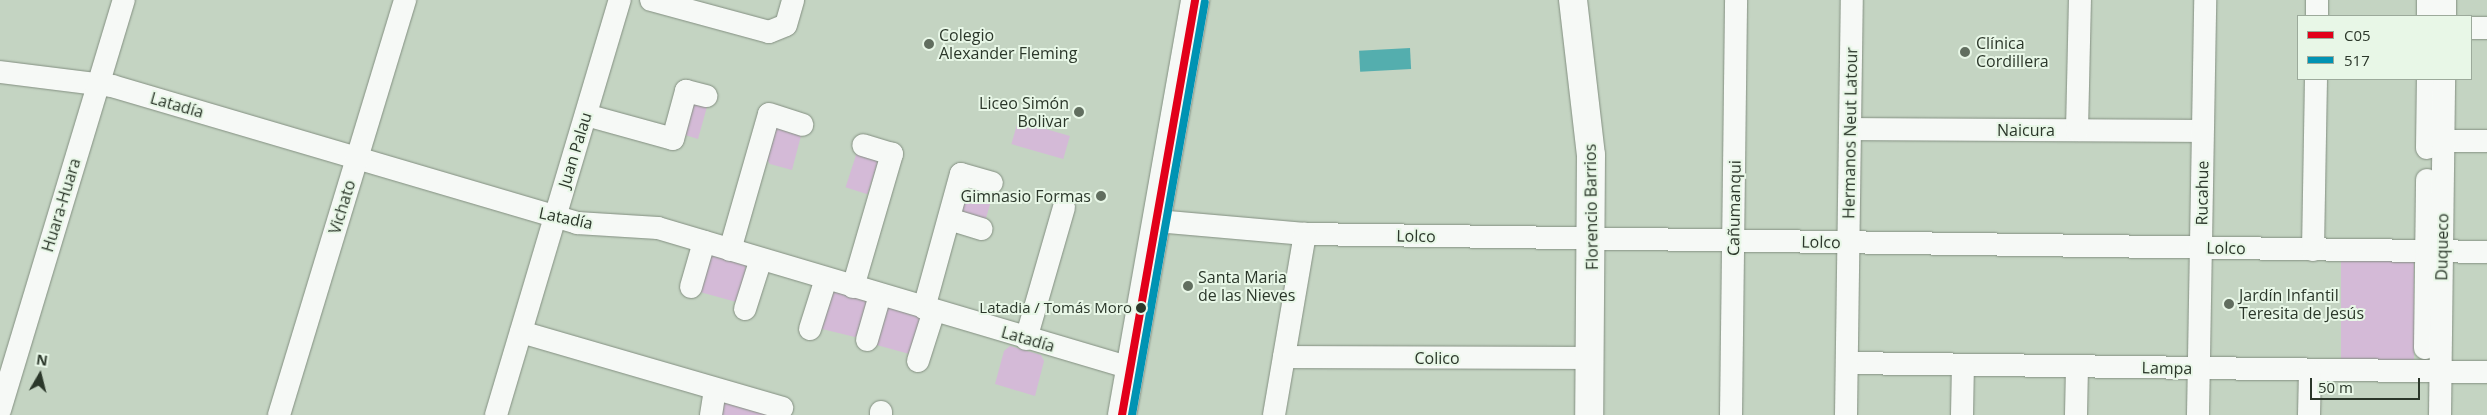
<!DOCTYPE html>
<html>
<head>
<meta charset="utf-8">
<style>
  body { margin:0 }
  #map { position:relative; width:2487px; height:415px; overflow:hidden; background:#c4d4c2; font-family:"Open Sans",sans-serif }
  div>[style] { position:absolute }
  .green>* { inset:0; background:#d4bad7; transform-origin:0 0 }
  .water>* { inset:0; background:#54aeae; transform-origin:0 0 }
  .roads { filter:drop-shadow(0 0 1px #838f81) drop-shadow(0 0 1px #838f81) }
  .minor>* { height:22px; margin:-11px; padding:0 11px; transform-origin:11px; border-radius:11px; background:#f6f9f6 }
  .major>* { height:28px; margin:-14px; padding:0 14px; transform-origin:14px; border-radius:14px; background:#f6f9f6 }
  .bus-1>* { height:8px; margin:-4px; padding:0 4px; transform-origin:4px; border-radius:4px; background:#e2001a }
  .bus-2>* { height:8px; margin:-4px; padding:0 4px; transform-origin:4px; border-radius:4px; background:#0093b3 }
  .dots>* { width:14px; height:14px; translate:-50% -50%; box-sizing:border-box; border:2px solid #e8f7e7; border-radius:50% }
  span { translate:-50% -50%; white-space:nowrap; text-align:center; line-height:1.15; -webkit-text-stroke:4px #e8f7e7; paint-order:stroke }
  .bus-label { font-size:15px; color:#2b372a }
  .right { translate:-100% -50%; text-align:right }
  .poi-label { font-size:16px; color:#2b372a }
  .left { translate:0 -50%; text-align:left }
  .street-label { font-size:16px; color:#2b372a }
  .legend { position:absolute; left:2297px; top:15px; width:175px; height:65px; box-sizing:border-box; background:#e8f7e7; border:1px solid #9caa9b; margin:0; padding:6px 9px; list-style:none; font-size:15px; color:#2b372a }
  .legend li { display:flex; align-items:center; gap:10px; height:25px }
  .legend b { width:25px; border:1px solid #9caa9b }
  .north { position:absolute; left:15px; top:350px; width:50px; height:50px; -webkit-text-stroke:4px #e8f7e7; paint-order:stroke; rotate:8deg; font-size:14px; font-weight:700; line-height:20px; text-align:center; color:#2b372a }
  .north::after { content:''; display:block; margin:auto; width:18px; height:22px; background:#2b372a; clip-path:polygon(50% 0,100% 100%,50% 72%,0 100%) }
  .scale { position:absolute; left:2310px; top:378px; width:110px; height:22px; box-sizing:border-box; border:2px solid #2b372a; border-top:0; padding-left:6px; font-size:15px; line-height:18px; white-space:nowrap; color:#2b372a; -webkit-text-stroke:4px #e8f7e7; paint-order:stroke }
</style>
</head>
<body>
<div id="map">
  <div class="green">
    <i style="clip-path:polygon(688px 103px,708px 103px,698px 139px,682px 134px)"></i>
    <i style="left:1018px;top:121px;width:54px;height:24px;rotate:16deg"></i>
    <i style="clip-path:polygon(779px 126px,802px 132px,792px 170px,770px 164px,765px 157px,774px 129px)"></i>
    <i style="left:857px;top:152px;width:23px;height:37px;rotate:18deg"></i>
    <i style="clip-path:polygon(965px 183px,995px 187px,984px 225px,960px 218px)"></i>
    <i style="clip-path:polygon(715px 255px,746px 265px,740px 303px,700px 292px,710px 256px)"></i>
    <i style="left:2341px;top:259px;width:73px;height:103px"></i>
    <i style="clip-path:polygon(834px 290px,865px 298px,868px 304px,859px 338px,818px 328px)"></i>
    <i style="clip-path:polygon(889px 306px,920px 315px,923px 321px,913px 355px,873px 344px,883px 311px)"></i>
    <i style="clip-path:polygon(1010px 346px,1041px 355px,1044px 361px,1035px 396px,995px 384px,1004px 351px)"></i>
    <i style="clip-path:polygon(715px 390px,780px 415px,709px 415px)"></i>
  </div>
  <div class="water">
    <i style="left:1410px;top:48px;width:21px;height:51px;rotate:87deg"></i>
  </div>
  <div class="roads">
    <div class="minor">
      <i style="left:651px;top:0;width:122px;rotate:15.2deg"></i>
      <i style="left:769px;top:32px;width:18px;rotate:-22deg"></i>
      <i style="left:786px;top:25px;width:26px;rotate:-74deg"></i>
      <i style="left:2317px;top:16px;width:16px;rotate:-90deg"></i>
      <i style="left:2428px;top:16px;width:16px;rotate:-90deg"></i>
      <i style="left:2445px;top:16px;width:16px;rotate:-90deg"></i>
      <i style="left:2471px;top:28px;width:16px"></i>
      <i style="left:0;top:72px;width:113px;rotate:7.1deg"></i>
      <i style="left:112px;top:86px;width:485px;rotate:16.4deg"></i>
      <i style="left:577px;top:223px;width:81px;rotate:3.5deg"></i>
      <i style="left:658px;top:228px;width:492px;rotate:16.5deg"></i>
      <i style="left:586px;top:115px;width:90px;rotate:15.4deg"></i>
      <i style="left:673px;top:139px;width:50px;rotate:-74.8deg"></i>
      <i style="left:686px;top:91px;width:21px;rotate:14deg"></i>
      <i style="left:1850px;top:129px;width:352px;rotate:0.3deg"></i>
      <i style="left:2077px;top:130px;width:130px;rotate:-88.7deg"></i>
      <i style="left:2428px;top:141px;width:59px"></i>
      <i style="left:2427px;top:148px;width:69px;rotate:-89.2deg"></i>
      <i style="left:949px;top:219px;width:34px;rotate:17deg"></i>
      <i style="left:1156px;top:221px;width:150px;rotate:5deg"></i>
      <i style="left:1305px;top:234px;width:1182px;rotate:0.87deg"></i>
      <i style="left:730px;top:250px;width:141px;rotate:-74deg"></i>
      <i style="left:769px;top:114px;width:35px;rotate:18deg"></i>
      <i style="left:2313px;top:250px;width:171px;rotate:-89deg"></i>
      <i style="left:691px;top:287px;width:47px;rotate:-73.9deg"></i>
      <i style="left:853px;top:287px;width:139px;rotate:-73.7deg"></i>
      <i style="left:892px;top:154px;width:30px;rotate:-163deg"></i>
      <i style="left:924px;top:308px;width:139px;rotate:-74.6deg"></i>
      <i style="left:961px;top:174px;width:32px;rotate:16deg"></i>
      <i style="left:745px;top:309px;width:52px;rotate:-72.3deg"></i>
      <i style="left:810px;top:329px;width:52px;rotate:-72.3deg"></i>
      <i style="left:521px;top:332px;width:272px;rotate:16.2deg"></i>
      <i style="left:1026px;top:339px;width:137px;rotate:-73.9deg"></i>
      <i style="left:867px;top:340px;width:47px;rotate:-73.9deg"></i>
      <i style="left:2425px;top:348px;width:168px;rotate:-89.3deg"></i>
      <i style="left:1284px;top:357px;width:306px;rotate:0.2deg"></i>
      <i style="left:918px;top:361px;width:52px;rotate:-72.3deg"></i>
      <i style="left:1847px;top:363px;width:640px;rotate:0.81deg"></i>
      <i style="left:0;top:410px;width:428px;rotate:-73.2deg"></i>
      <i style="left:279px;top:415px;width:434px;rotate:-73.1deg"></i>
      <i style="left:496px;top:415px;width:433px;rotate:-73.4deg"></i>
      <i style="left:711px;top:415px;width:25px;rotate:-81deg"></i>
      <i style="left:881px;top:415px;width:3px;rotate:-90deg"></i>
      <i style="left:1274px;top:415px;width:184px;rotate:-80.3deg"></i>
      <i style="left:1731px;top:415px;width:415px;rotate:-89.3deg"></i>
      <i style="left:1846px;top:415px;width:415px;rotate:-89.2deg"></i>
      <i style="left:1962px;top:415px;width:50px;rotate:-88.9deg"></i>
      <i style="left:2076px;top:415px;width:48px;rotate:-88.8deg"></i>
      <i style="left:2198px;top:415px;width:415px;rotate:-89deg"></i>
      <i style="left:2309px;top:415px;width:45px;rotate:-88.7deg"></i>
      <i style="left:2440px;top:415px;width:336px;rotate:-89.3deg"></i>
    </div>
    <div class="major">
      <i style="left:1573px;top:0;width:156px;rotate:83.4deg"></i>
      <i style="left:1591px;top:155px;width:260px;rotate:90.4deg"></i>
      <i style="left:1122px;top:415px;width:421px;rotate:-80deg"></i>
    </div>
  </div>
  <div class="bus-1">
    <i style="left:1122px;top:415px;width:421px;rotate:-80deg"></i>
  </div>
  <div class="bus-2">
    <i style="left:1132px;top:415px;width:419px;rotate:-80deg"></i>
  </div>
  <div class="dots">
    <i style="left:929px;top:44px;background:#616e5f"></i>
    <i style="left:1965px;top:52px;background:#616e5f"></i>
    <i style="left:1079px;top:112px;background:#616e5f"></i>
    <i style="left:1101px;top:196px;background:#616e5f"></i>
    <i style="left:1188px;top:286px;background:#616e5f"></i>
    <i style="left:2229px;top:304px;background:#616e5f"></i>
    <i style="left:1141px;top:308px;background:#2b372a"></i>
  </div>
  <div class="bus-label">
    <span class="right" style="left:1132px;top:308px">Latadia / Tomás Moro</span>
  </div>
  <div class="poi-label">
    <span class="left" style="left:939px;top:44px">Colegio<br>Alexander Fleming</span>
    <span class="left" style="left:1976px;top:52px">Clínica<br>Cordillera</span>
    <span class="right" style="left:1069px;top:112px">Liceo Simón<br>Bolivar</span>
    <span class="right" style="left:1091px;top:196px">Gimnasio Formas</span>
    <span class="left" style="left:1198px;top:286px">Santa Maria<br>de las Nieves</span>
    <span class="left" style="left:2239px;top:304px">Jardín Infantil<br>Teresita de Jesús</span>
  </div>
  <div class="street-label">
    <span style="left:177px;top:105px;rotate:16deg">Latadía</span>
    <span style="left:2026px;top:130px">Naicura</span>
    <span style="left:1850px;top:133px;rotate:-89deg">Hermanos Neut Latour</span>
    <span style="left:575px;top:150px;rotate:-73deg">Juan Palau</span>
    <span style="left:2202px;top:193px;rotate:-89deg">Rucahue</span>
    <span style="left:61px;top:205px;rotate:-73deg">Huara-Huara</span>
    <span style="left:342px;top:207px;rotate:-73deg">Vichato</span>
    <span style="left:1591px;top:207px;rotate:-91deg">Florencio Barrios</span>
    <span style="left:1734px;top:208px;rotate:-89deg">Cañumanqui</span>
    <span style="left:566px;top:218px;rotate:12deg">Latadía</span>
    <span style="left:1416px;top:236px;rotate:1deg">Lolco</span>
    <span style="left:1821px;top:242px;rotate:1deg">Lolco</span>
    <span style="left:2442px;top:247px;rotate:-89deg">Duqueco</span>
    <span style="left:2226px;top:248px;rotate:1deg">Lolco</span>
    <span style="left:1028px;top:339px;rotate:16deg">Latadía</span>
    <span style="left:1437px;top:358px">Colico</span>
    <span style="left:2167px;top:368px;rotate:1deg">Lampa</span>
  </div>
  <ul class="legend">
  <li><b style="height:6px;background:#e2001a"></b>C05</li>
  <li><b style="height:6px;background:#0093b3"></b>517</li>
  </ul>
  <div class="north">N</div>
  <div class="scale">50 m</div>
</div>
</body>
</html>
